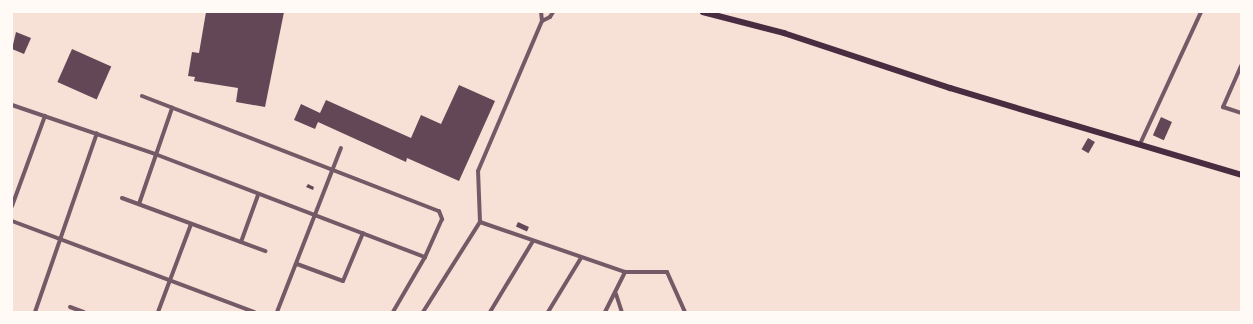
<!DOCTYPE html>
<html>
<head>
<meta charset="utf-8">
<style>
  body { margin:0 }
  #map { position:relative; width:1253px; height:324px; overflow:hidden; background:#f7e1d7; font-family:"Varela Round",sans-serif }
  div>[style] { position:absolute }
  .building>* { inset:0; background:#644757; transform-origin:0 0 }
  .minor>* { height:4px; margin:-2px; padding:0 2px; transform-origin:2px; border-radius:2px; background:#755966 }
  .secondary>* { height:5.5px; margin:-2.75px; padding:0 2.75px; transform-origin:2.75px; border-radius:2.75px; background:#4a2c40 }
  span { translate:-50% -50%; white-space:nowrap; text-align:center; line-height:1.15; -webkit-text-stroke:3px #fffaf5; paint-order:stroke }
  .frame { position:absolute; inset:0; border:13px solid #fffaf5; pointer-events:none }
</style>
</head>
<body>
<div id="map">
  <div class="building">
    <i style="clip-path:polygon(206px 12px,284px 12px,265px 107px,236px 102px,238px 88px,194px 81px,195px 77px,188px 76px,192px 52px,199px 53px)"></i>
    <i style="clip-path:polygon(16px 32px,31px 38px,24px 54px,12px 49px)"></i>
    <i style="left:72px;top:49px;width:43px;height:36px;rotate:24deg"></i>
    <i style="clip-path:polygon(459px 85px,495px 101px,459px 181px,407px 158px,406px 162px,318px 122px,315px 129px,294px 120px,301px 104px,320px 113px,326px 100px,411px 138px,421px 115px,441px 124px)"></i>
    <i style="left:1161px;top:117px;width:12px;height:20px;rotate:24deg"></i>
    <i style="left:1088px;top:138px;width:8px;height:13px;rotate:30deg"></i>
    <i style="clip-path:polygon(308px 184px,314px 187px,313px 190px,306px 187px)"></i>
    <i style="left:518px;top:222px;width:12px;height:5px;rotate:24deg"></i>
  </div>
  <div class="minor">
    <i style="left:542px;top:21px;width:9px;rotate:-27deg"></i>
    <i style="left:550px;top:17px;width:6px;rotate:-59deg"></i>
    <i style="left:1241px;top:66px;width:45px;rotate:113.7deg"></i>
    <i style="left:1223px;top:107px;width:19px;rotate:18deg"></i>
    <i style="left:142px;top:96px;width:318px;rotate:21.2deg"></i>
    <i style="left:439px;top:211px;width:9px;rotate:69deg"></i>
    <i style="left:442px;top:219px;width:42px;rotate:114.1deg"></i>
    <i style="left:425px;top:257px;width:64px;rotate:120.2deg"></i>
    <i style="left:12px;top:105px;width:151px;rotate:18.9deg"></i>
    <i style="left:155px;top:154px;width:289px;rotate:20.9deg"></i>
    <i style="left:1140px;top:144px;width:145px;rotate:-65.2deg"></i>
    <i style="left:122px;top:198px;width:153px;rotate:20.3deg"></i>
    <i style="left:139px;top:204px;width:102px;rotate:-71deg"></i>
    <i style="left:12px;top:206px;width:96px;rotate:-69.9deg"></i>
    <i style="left:12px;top:221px;width:259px;rotate:20.6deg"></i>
    <i style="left:480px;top:222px;width:153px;rotate:19deg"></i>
    <i style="left:625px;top:272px;width:42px"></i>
    <i style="left:667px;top:272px;width:44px;rotate:65.8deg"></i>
    <i style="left:241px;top:242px;width:50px;rotate:-70.1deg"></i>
    <i style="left:297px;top:264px;width:49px;rotate:20.3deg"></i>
    <i style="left:343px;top:281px;width:52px;rotate:-67.4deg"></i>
    <i style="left:616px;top:294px;width:19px;rotate:72deg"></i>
    <i style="left:70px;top:307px;width:15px;rotate:20deg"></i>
    <i style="left:35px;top:312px;width:189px;rotate:-70.9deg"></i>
    <i style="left:158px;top:312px;width:94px;rotate:-69.4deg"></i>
    <i style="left:277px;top:312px;width:176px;rotate:-68.7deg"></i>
    <i style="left:423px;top:312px;width:107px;rotate:-57.7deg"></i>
    <i style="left:480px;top:222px;width:51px;rotate:-92.2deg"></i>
    <i style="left:478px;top:171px;width:163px;rotate:-66.9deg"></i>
    <i style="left:542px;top:21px;width:9px;rotate:-96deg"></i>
    <i style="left:490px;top:312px;width:83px;rotate:-58.8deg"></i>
    <i style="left:548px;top:312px;width:63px;rotate:-58.6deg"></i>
    <i style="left:605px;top:312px;width:45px;rotate:-63.4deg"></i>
  </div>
  <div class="secondary">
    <i style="left:703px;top:12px;width:84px;rotate:14.5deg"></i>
    <i style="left:784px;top:33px;width:175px;rotate:18.3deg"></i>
    <i style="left:950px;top:88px;width:304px;rotate:16.6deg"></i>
  </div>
  <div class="frame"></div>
</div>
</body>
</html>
